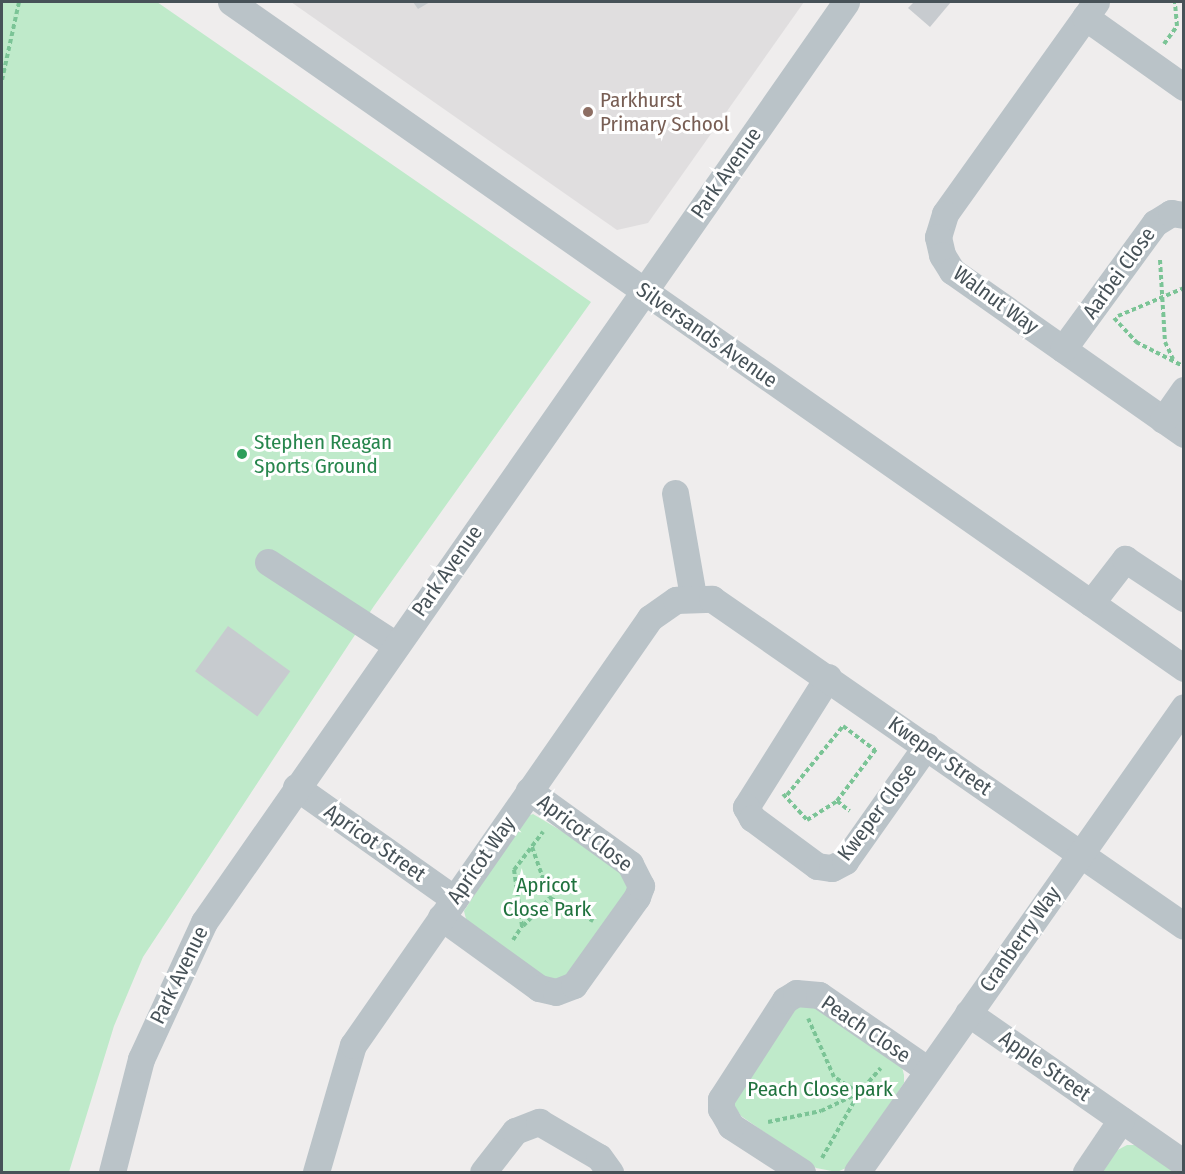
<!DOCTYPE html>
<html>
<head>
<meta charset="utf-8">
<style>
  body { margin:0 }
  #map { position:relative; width:1185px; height:1174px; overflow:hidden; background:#efeded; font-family:"Fira Sans Condensed",sans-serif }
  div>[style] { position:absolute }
  .education>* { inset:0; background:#e0dedf }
  .green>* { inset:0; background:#bfeaca }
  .building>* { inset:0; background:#c7cbcf; transform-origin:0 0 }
  .path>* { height:4px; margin-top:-2px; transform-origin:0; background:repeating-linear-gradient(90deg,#7bc496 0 4.5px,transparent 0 7.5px) }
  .minor>* { height:27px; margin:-13.5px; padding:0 13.5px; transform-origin:13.5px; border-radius:13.5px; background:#bac3c8 }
  .dots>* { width:16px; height:16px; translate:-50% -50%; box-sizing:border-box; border:3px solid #fff; border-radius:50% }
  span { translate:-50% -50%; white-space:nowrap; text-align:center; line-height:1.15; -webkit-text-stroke:6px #fff; paint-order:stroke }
  .education-label { font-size:21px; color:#785e54 }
  .left { translate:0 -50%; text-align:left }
  .street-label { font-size:21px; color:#475258 }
  .leisure-label { font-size:21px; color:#27864d }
  .park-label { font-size:21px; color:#20723e }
  .frame { position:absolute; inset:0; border:3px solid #475258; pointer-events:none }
</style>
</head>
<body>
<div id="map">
  <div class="education">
    <i style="clip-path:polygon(291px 2px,804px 2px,648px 223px,617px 230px)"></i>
  </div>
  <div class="green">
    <i style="clip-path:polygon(2px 2px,157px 2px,591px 302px,374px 606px,143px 957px,114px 1026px,69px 1172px,2px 1172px)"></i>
    <i style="clip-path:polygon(533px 814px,624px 868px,631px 888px,573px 974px,550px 981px,467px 923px,464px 911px,525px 817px)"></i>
    <i style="clip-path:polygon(811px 1003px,902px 1067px,904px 1075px,904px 1083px,846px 1168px,837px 1172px,816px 1168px,741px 1116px,733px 1104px,795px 1006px)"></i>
    <i style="clip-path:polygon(1127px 1145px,1135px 1145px,1178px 1172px,1099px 1172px,1112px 1153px)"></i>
  </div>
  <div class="building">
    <i style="clip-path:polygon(413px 2px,430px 2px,418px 9px)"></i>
    <i style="clip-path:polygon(914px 2px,951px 2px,930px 27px,908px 8px)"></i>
    <i style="left:228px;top:626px;width:77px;height:56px;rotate:36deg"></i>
  </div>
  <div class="path">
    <i style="left:1164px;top:44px;width:22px;rotate:-54deg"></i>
    <i style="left:1177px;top:26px;width:24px;rotate:-95deg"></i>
    <i style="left:2px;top:80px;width:80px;rotate:-77.7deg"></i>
    <i style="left:1160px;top:260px;width:82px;rotate:86.5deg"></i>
    <i style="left:1165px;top:342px;width:19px;rotate:65deg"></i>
    <i style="left:1118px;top:316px;width:72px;rotate:-23deg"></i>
    <i style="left:1114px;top:318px;width:33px;rotate:47deg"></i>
    <i style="left:1136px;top:342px;width:53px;rotate:27.1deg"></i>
    <i style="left:783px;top:794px;width:35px;rotate:47deg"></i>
    <i style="left:807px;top:820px;width:36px;rotate:-32deg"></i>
    <i style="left:837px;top:801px;width:16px;rotate:38deg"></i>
    <i style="left:787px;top:795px;width:89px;rotate:-50.9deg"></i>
    <i style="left:843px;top:726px;width:40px;rotate:37deg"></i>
    <i style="left:837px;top:801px;width:65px;rotate:-53.1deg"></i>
    <i style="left:532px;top:847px;width:54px;rotate:70.6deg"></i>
    <i style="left:523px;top:926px;width:39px;rotate:-46deg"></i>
    <i style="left:550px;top:898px;width:49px;rotate:28.1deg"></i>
    <i style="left:513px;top:940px;width:17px;rotate:-57deg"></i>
    <i style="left:522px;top:926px;width:57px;rotate:-98.1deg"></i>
    <i style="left:514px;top:870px;width:48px;rotate:-52.7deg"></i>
    <i style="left:768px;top:1122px;width:54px;rotate:-11.7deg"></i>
    <i style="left:821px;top:1111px;width:42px;rotate:-25.3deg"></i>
    <i style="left:859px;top:1093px;width:30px;rotate:-147deg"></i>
    <i style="left:834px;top:1077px;width:64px;rotate:-113.8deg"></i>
    <i style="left:822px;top:1158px;width:75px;rotate:-60.4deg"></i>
    <i style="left:859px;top:1093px;width:33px;rotate:-49deg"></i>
  </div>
  <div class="minor">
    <i style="left:231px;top:2px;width:1163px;rotate:34.95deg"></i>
    <i style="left:1096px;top:2px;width:260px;rotate:125.5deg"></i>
    <i style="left:945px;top:214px;width:24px;rotate:107deg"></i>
    <i style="left:938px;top:237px;width:18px;rotate:77deg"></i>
    <i style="left:942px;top:255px;width:19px;rotate:58deg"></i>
    <i style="left:952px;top:271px;width:284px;rotate:35.1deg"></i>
    <i style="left:1085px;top:17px;width:121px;rotate:35.3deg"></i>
    <i style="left:1063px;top:349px;width:156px;rotate:-53.9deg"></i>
    <i style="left:1155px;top:223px;width:19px;rotate:-32deg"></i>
    <i style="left:1171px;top:213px;width:13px;rotate:9deg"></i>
    <i style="left:1163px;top:420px;width:37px;rotate:-55deg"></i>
    <i style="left:675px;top:493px;width:105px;rotate:80.1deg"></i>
    <i style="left:268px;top:562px;width:153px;rotate:33deg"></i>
    <i style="left:1091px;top:603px;width:56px;rotate:-52.3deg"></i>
    <i style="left:1125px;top:559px;width:71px;rotate:33.5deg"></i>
    <i style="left:828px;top:677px;width:154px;rotate:122.2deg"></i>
    <i style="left:746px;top:807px;width:13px;rotate:61deg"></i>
    <i style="left:752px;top:818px;width:81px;rotate:36.4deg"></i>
    <i style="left:817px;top:866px;width:15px;rotate:8deg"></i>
    <i style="left:832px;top:868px;width:15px;rotate:-28deg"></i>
    <i style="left:845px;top:861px;width:141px;rotate:-54.8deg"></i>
    <i style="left:296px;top:787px;width:194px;rotate:35.3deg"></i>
    <i style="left:441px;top:917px;width:121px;rotate:35.9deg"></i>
    <i style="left:539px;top:988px;width:17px;rotate:13deg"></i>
    <i style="left:556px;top:992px;width:19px;rotate:-21deg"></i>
    <i style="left:574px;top:985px;width:108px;rotate:-54.4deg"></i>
    <i style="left:637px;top:897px;width:12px;rotate:-70deg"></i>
    <i style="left:641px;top:886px;width:25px;rotate:-117deg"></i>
    <i style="left:630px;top:864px;width:125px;rotate:-144.1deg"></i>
    <i style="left:968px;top:1013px;width:263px;rotate:34.8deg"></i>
    <i style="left:112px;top:1172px;width:117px;rotate:-75.6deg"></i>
    <i style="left:141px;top:1059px;width:151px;rotate:-65.3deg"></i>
    <i style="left:204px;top:922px;width:1122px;rotate:-55.09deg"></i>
    <i style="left:316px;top:1172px;width:132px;rotate:-73.8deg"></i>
    <i style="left:353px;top:1045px;width:520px;rotate:-55.18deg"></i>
    <i style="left:650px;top:618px;width:32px;rotate:-35deg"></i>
    <i style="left:676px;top:600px;width:36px;rotate:-2deg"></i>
    <i style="left:712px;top:599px;width:574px;rotate:34.71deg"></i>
    <i style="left:483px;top:1172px;width:52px;rotate:-52deg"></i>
    <i style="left:515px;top:1131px;width:26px;rotate:-21deg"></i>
    <i style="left:539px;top:1122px;width:69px;rotate:30.3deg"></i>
    <i style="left:599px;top:1157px;width:19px;rotate:54deg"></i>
    <i style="left:802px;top:1172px;width:85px;rotate:-147.1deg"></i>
    <i style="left:731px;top:1126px;width:20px;rotate:-120deg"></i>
    <i style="left:721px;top:1109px;width:10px;rotate:-90deg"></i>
    <i style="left:721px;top:1099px;width:118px;rotate:-57.1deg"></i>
    <i style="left:785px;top:1000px;width:13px;rotate:-32deg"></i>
    <i style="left:796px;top:993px;width:23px;rotate:5deg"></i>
    <i style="left:819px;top:995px;width:132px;rotate:34.5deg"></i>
    <i style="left:857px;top:1172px;width:568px;rotate:-54.88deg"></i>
    <i style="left:1086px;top:1172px;width:63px;rotate:-56.1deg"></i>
  </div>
  <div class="dots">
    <i style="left:588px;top:112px;background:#8d6e63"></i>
    <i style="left:242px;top:454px;background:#2e9e5b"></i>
  </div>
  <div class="education-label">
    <span class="left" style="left:600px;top:112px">Parkhurst<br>Primary School</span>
  </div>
  <div class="street-label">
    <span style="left:726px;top:173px;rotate:-55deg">Park Avenue</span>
    <span style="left:1119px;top:273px;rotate:-54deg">Aarbei Close</span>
    <span style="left:996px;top:300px;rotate:36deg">Walnut Way</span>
    <span style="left:707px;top:335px;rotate:35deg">Silversands Avenue</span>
    <span style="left:447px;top:571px;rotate:-55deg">Park Avenue</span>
    <span style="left:940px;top:756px;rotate:35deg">Kweper Street</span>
    <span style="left:877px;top:812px;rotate:-53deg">Kweper Close</span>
    <span style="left:585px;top:833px;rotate:37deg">Apricot Close</span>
    <span style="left:375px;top:843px;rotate:35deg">Apricot Street</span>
    <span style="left:481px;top:860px;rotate:-55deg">Apricot Way</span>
    <span style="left:1020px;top:939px;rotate:-55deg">Cranberry Way</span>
    <span style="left:179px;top:975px;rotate:-64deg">Park Avenue</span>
    <span style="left:866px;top:1029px;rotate:34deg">Peach Close</span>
    <span style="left:1045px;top:1066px;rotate:35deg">Apple Street</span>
  </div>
  <div class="leisure-label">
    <span class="left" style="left:254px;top:454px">Stephen Reagan<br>Sports Ground</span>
  </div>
  <div class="park-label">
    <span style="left:547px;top:897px">Apricot<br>Close Park</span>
    <span style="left:820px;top:1089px">Peach Close park</span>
  </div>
  <div class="frame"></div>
</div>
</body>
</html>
